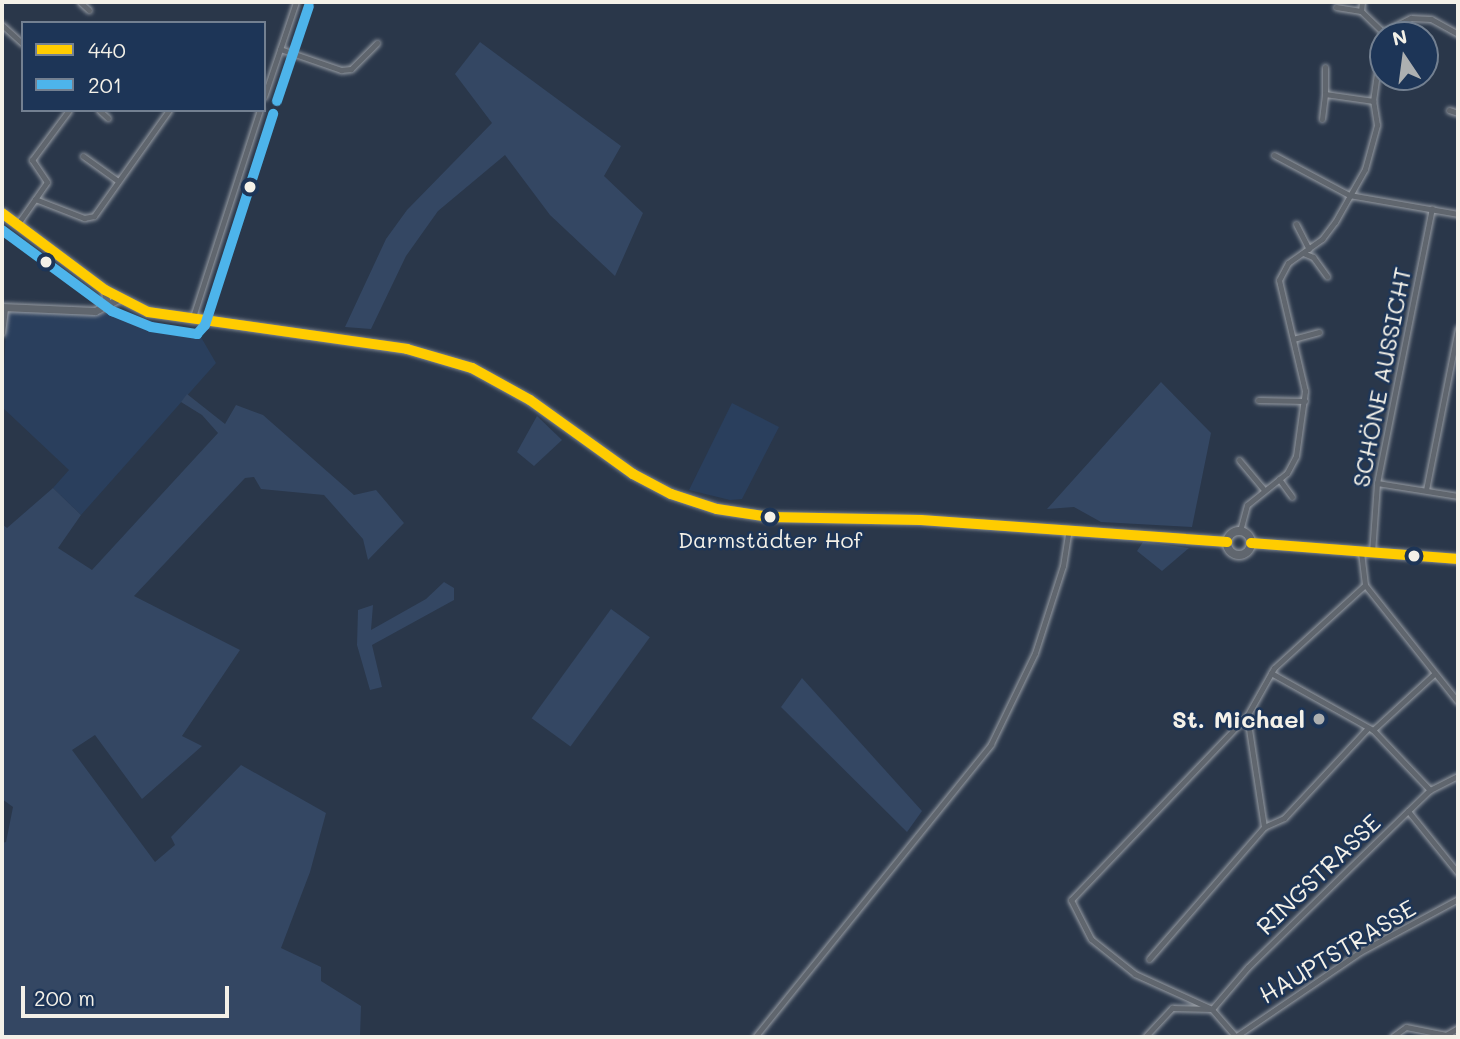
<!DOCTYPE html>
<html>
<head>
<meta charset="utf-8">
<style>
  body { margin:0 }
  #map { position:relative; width:1460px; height:1039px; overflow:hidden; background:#2a374a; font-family:Mali,sans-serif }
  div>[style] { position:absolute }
  .built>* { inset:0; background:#2a3f5d }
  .green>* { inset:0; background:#344763; transform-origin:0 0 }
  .roads { filter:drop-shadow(0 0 2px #979ca3) drop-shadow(0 0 2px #979ca3) }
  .minor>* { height:5px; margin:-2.5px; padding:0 2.5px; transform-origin:2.5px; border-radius:2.5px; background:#60666e }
  .tertiary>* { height:7px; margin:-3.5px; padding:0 3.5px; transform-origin:3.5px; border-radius:3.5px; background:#60666e }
  .secondary>* { height:8px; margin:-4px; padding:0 4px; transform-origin:4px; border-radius:4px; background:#60666e }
  .secondary>.ring { margin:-4px; padding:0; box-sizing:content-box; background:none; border:8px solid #60666e; border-radius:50% }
  .bus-1>* { height:10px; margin:-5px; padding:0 5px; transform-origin:5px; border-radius:5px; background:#fc0 }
  .bus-2>* { height:10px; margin:-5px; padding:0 5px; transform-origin:5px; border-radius:5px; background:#4db4eb }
  .dots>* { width:19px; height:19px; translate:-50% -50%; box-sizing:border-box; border:4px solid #1d3557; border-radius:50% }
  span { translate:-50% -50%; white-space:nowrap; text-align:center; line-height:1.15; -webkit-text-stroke:5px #1d3557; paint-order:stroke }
  .bus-label { font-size:22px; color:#f4f1e8 }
  .street-label { font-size:24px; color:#f4f1e8 }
  .poi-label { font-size:24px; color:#f4f1e8; font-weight:700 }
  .right { translate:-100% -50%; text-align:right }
  .frame { position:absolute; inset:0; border:4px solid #f4f1e8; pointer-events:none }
  .legend { position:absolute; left:21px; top:21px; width:245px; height:91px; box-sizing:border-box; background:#1d3557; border:2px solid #738091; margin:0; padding:9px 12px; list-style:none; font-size:21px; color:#f4f1e8 }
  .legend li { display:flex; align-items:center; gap:14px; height:35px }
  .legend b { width:35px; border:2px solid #738091 }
  .north { position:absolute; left:1369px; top:21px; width:70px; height:70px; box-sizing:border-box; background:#1d3557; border:2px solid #738091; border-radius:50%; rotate:347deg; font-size:19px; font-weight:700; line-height:28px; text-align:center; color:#f4f1e8 }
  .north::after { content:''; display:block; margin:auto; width:24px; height:32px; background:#adb0b1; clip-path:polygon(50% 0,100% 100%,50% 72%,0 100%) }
  .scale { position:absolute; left:21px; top:986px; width:208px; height:32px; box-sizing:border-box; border:4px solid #f4f1e8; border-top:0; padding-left:9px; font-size:21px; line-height:24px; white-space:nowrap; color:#f4f1e8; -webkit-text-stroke:5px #1d3557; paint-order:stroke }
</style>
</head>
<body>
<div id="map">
  <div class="built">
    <i style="clip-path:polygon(7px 311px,122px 314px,198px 332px,216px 363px,81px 515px,53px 488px,69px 470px,2px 407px)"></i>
    <i style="clip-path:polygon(732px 403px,779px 427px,742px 499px,730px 500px,689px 490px)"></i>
  </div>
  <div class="green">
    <i style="clip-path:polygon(480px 42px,621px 146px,604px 176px,643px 213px,615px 276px,550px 215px,505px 155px,438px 211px,406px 256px,371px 329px,345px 327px,386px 239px,407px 210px,492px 123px,455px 74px)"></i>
    <i style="clip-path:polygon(1161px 382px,1211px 433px,1192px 527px,1101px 522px,1074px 507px,1047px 509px)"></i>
    <i style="clip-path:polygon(187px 394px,225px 424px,236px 405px,263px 415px,354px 495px,376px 490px,404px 523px,368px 560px,363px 539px,324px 495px,261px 489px,254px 477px,245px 478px,134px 596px,240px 650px,182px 736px,202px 746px,142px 799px,95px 735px,72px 750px,155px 862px,175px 845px,171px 837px,241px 765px,326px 813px,310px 872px,281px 948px,321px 967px,321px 981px,361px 1006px,360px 1037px,2px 1037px,2px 843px,6px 842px,13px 807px,2px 799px,2px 524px,7px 528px,53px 488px,81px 515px,58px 548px,92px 570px,218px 433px,202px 415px,181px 402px)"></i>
    <i style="clip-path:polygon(537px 416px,562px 440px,534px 466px,517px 452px)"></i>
    <i style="clip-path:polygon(1143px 542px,1189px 548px,1162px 571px,1137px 551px)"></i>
    <i style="clip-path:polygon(444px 582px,454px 588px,454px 600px,372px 645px,382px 687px,370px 690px,357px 645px,358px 610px,373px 605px,371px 630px,426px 599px)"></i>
    <i style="left:611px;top:609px;width:48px;height:135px;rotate:36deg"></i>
    <i style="clip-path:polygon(802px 678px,922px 811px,907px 832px,781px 707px)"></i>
  </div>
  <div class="roads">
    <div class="minor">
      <i style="left:80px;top:2px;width:12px;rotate:42deg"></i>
      <i style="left:1362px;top:2px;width:9px;rotate:96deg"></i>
      <i style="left:1361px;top:11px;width:30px;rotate:44deg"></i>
      <i style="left:1336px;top:7px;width:25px;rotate:9deg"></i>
      <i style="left:2px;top:25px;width:28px;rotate:42deg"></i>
      <i style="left:280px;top:49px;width:65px;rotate:19deg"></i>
      <i style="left:341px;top:70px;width:10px;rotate:-6deg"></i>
      <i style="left:351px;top:69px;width:37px;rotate:-45deg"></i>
      <i style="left:1325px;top:67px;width:27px;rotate:90deg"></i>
      <i style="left:1325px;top:94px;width:49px;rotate:8.3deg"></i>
      <i style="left:264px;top:97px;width:100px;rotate:-71.4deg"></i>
      <i style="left:99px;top:110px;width:12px;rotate:42deg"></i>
      <i style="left:1449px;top:110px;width:9px;rotate:18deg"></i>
      <i style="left:1322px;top:119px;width:25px;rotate:-83deg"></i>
      <i style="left:1274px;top:155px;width:85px;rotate:28.1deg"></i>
      <i style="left:1349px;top:195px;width:111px;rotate:9.9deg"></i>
      <i style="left:83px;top:156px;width:43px;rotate:35.5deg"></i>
      <i style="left:35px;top:199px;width:53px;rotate:21.2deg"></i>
      <i style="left:84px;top:218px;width:10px;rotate:-11deg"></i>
      <i style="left:94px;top:216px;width:130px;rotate:-54.7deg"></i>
      <i style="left:1296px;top:224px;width:28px;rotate:63deg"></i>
      <i style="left:17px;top:225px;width:52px;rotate:-55.1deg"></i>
      <i style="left:47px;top:182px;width:27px;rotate:-124deg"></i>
      <i style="left:32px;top:160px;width:62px;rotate:-53.5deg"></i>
      <i style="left:1303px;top:253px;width:11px;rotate:22deg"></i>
      <i style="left:1313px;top:257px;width:24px;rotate:54deg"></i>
      <i style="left:192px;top:320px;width:221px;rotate:-72.1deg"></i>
      <i style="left:2px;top:333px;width:26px;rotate:-83deg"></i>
      <i style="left:1293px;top:339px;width:27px;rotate:-15deg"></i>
      <i style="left:1258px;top:400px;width:47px;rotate:1.2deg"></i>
      <i style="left:1239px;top:460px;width:39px;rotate:50deg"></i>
      <i style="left:1279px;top:479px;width:22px;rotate:54deg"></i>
      <i style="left:1377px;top:483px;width:82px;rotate:9.1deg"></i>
      <i style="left:1426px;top:490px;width:165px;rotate:-78.8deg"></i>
      <i style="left:1240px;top:531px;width:27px;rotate:-75deg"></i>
      <i style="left:1247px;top:505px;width:51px;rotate:-38.7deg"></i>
      <i style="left:1287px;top:473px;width:19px;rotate:-62deg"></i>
      <i style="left:1296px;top:456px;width:66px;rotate:-82.1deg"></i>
      <i style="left:1305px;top:391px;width:114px;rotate:-103.2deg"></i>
      <i style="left:1279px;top:280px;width:19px;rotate:-62deg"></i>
      <i style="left:1288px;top:263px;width:42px;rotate:-35.2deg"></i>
      <i style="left:1322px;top:239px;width:21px;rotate:-53deg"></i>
      <i style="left:1335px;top:222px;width:61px;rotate:-60.5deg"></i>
      <i style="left:1365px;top:169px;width:46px;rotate:-74.7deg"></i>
      <i style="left:1377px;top:125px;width:24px;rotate:-99deg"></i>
      <i style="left:1373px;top:101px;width:70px;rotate:-81.8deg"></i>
      <i style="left:1383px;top:32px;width:31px;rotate:-27deg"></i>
      <i style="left:1411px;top:18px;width:20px;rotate:3deg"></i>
      <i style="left:1431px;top:19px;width:31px;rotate:29deg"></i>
      <i style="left:1361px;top:552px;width:33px;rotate:83deg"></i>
      <i style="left:1365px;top:585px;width:149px;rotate:51.5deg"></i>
      <i style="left:1372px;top:553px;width:70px;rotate:-85.9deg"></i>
      <i style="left:1377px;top:483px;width:280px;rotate:-78.7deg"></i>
      <i style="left:1271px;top:673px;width:117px;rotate:29.2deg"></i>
      <i style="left:1373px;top:730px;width:83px;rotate:46.5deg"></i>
      <i style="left:1373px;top:730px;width:83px;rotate:-42.6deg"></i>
      <i style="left:1408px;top:811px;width:80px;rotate:51.1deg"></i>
      <i style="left:1264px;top:827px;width:22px;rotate:-24deg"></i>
      <i style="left:1284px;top:818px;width:123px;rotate:-47deg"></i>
      <i style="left:1149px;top:959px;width:175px;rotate:-48.9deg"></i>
      <i style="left:1264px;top:827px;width:112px;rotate:-98.7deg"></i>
      <i style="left:755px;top:1037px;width:376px;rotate:-51.1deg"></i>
      <i style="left:991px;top:744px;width:101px;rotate:-64.2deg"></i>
      <i style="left:1035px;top:653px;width:91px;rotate:-72.2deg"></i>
      <i style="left:1063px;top:566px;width:37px;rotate:-81deg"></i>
      <i style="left:1145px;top:1037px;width:40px;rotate:-47deg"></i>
      <i style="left:1172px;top:1008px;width:40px;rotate:1.4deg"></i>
      <i style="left:1212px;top:1009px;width:55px;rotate:-49.4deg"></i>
      <i style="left:1248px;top:967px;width:223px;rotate:-44.3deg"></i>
      <i style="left:1408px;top:811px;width:30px;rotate:-44deg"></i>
      <i style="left:1430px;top:790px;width:31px;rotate:-27deg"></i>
      <i style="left:1235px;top:1037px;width:151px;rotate:-34.2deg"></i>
      <i style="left:1360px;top:952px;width:111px;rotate:-28.4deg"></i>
      <i style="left:1236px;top:1037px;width:37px;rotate:-131deg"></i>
      <i style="left:1212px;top:1009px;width:85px;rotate:-155.6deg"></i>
      <i style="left:1135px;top:974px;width:56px;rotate:-141.5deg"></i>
      <i style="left:1091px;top:939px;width:44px;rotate:-117.1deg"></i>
      <i style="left:1071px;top:900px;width:255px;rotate:-46.3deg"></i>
      <i style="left:1247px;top:716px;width:55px;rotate:-60.6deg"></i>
      <i style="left:1274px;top:668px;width:123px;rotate:-42.4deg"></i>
      <i style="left:1392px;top:1037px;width:17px;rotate:-36deg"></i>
      <i style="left:1406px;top:1027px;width:41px;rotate:11.3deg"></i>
      <i style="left:1446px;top:1035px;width:14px;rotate:-30deg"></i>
    </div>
    <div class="tertiary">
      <i style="left:2px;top:307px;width:93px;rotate:2.5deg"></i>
      <i style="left:95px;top:311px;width:27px;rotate:-27deg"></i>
      <i style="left:99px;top:309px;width:11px;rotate:-49deg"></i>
      <i style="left:106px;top:301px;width:11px;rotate:-95deg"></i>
    </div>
    <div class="secondary">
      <i style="left:2px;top:213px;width:129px;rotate:36.8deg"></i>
      <i style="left:105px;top:290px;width:48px;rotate:27.1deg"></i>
      <i style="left:148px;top:312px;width:262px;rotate:8.1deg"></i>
      <i style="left:407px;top:349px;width:68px;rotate:16.3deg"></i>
      <i style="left:472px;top:368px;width:66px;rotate:28.9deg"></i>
      <i style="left:530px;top:400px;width:127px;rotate:35.7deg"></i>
      <i style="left:633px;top:474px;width:43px;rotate:27.8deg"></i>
      <i style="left:671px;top:494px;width:48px;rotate:18.1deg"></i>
      <i style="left:717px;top:509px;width:53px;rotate:8.7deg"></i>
      <i style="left:769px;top:517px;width:152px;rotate:1.1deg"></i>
      <i style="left:921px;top:520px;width:307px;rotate:4.1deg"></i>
      <i class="ring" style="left:1227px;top:531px;width:16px;height:16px"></i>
      <i style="left:1251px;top:543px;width:208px;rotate:4.4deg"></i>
    </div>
  </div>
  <div class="bus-1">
    <i style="left:2px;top:213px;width:129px;rotate:36.8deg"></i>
    <i style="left:105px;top:290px;width:48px;rotate:27.1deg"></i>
    <i style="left:148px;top:312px;width:262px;rotate:8.1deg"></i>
    <i style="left:407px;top:349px;width:68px;rotate:16.3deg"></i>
    <i style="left:472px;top:368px;width:66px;rotate:28.9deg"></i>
    <i style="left:530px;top:400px;width:127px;rotate:35.7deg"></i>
    <i style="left:633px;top:474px;width:43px;rotate:27.8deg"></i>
    <i style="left:671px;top:494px;width:48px;rotate:18.1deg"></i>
    <i style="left:717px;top:509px;width:53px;rotate:8.7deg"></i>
    <i style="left:769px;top:517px;width:152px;rotate:1.1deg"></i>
    <i style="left:921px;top:520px;width:307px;rotate:4.1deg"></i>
    <i style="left:1251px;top:543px;width:208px;rotate:4.4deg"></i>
  </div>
  <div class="bus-2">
    <i style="left:277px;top:101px;width:100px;rotate:-71.4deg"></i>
    <i style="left:2px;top:230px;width:137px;rotate:36.4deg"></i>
    <i style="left:112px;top:311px;width:42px;rotate:22.3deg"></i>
    <i style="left:151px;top:327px;width:47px;rotate:8.7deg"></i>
    <i style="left:197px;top:334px;width:12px;rotate:-48deg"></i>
    <i style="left:205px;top:325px;width:222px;rotate:-72.1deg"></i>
  </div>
  <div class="dots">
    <i style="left:250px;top:187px;background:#f4f1e8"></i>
    <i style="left:46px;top:262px;background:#f4f1e8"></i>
    <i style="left:770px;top:517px;background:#f4f1e8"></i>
    <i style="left:1414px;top:556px;background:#f4f1e8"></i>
    <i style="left:1319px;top:719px;background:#adb0b1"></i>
  </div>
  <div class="bus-label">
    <span style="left:770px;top:540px">Darmstädter Hof</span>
  </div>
  <div class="street-label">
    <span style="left:1381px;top:377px;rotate:-79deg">SCHÖNE AUSSICHT</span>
    <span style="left:1318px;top:874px;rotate:-44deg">RINGSTRASSE</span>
    <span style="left:1337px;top:951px;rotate:-31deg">HAUPTSTRASSE</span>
  </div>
  <div class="poi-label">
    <span class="right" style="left:1305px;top:719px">St. Michael</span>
  </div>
  <div class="frame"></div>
  <ul class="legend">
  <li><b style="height:9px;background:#fc0"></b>440</li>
  <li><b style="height:9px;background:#4db4eb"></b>201</li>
  </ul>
  <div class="north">N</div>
  <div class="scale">200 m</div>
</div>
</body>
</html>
